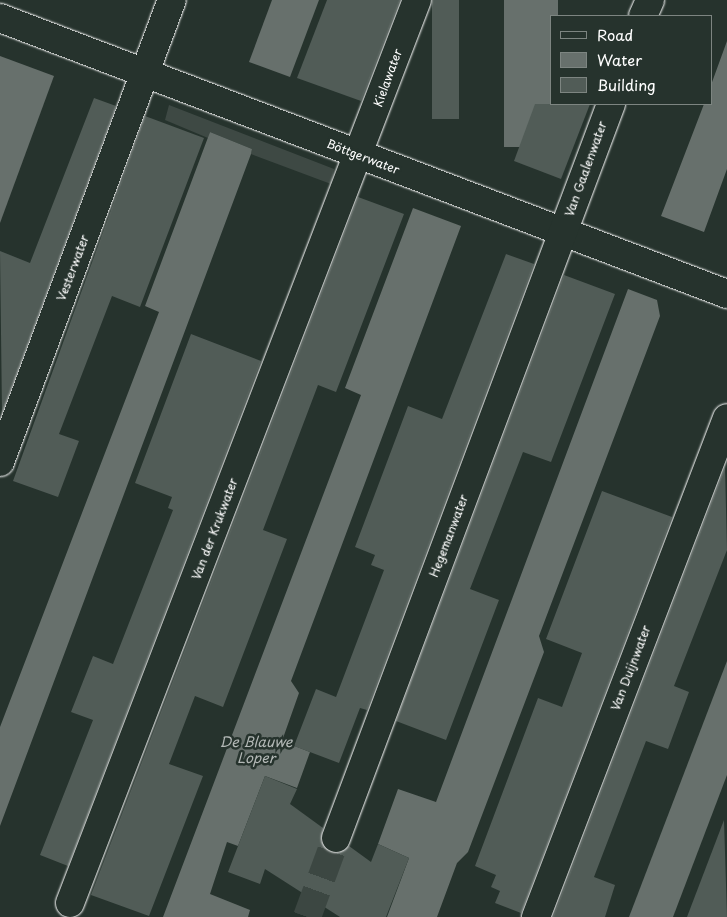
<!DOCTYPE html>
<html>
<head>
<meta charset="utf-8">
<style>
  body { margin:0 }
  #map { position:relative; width:727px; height:917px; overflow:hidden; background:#26332d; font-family:"Playpen Sans",sans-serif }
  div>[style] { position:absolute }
  .green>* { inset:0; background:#3e4944 }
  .water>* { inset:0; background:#67706c; transform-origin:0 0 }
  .building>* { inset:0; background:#515c57; transform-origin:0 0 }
  .street-tunnel>* { height:28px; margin-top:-14px; transform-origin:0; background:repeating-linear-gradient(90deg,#3c4742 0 28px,transparent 0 42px) }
  .roads { filter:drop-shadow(0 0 1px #fff) drop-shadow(0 0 1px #fff) }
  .street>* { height:28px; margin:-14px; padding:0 14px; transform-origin:14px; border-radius:14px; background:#26332d }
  span { translate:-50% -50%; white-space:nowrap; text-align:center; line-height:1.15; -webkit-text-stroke:5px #26332d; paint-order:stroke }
  .street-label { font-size:12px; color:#fff }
  .water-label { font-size:14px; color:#b3b8b6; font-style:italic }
  .legend { position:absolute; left:550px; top:15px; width:162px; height:90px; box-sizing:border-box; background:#26332d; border:1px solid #7d8581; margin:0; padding:6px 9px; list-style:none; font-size:15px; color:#fff }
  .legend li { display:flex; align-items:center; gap:10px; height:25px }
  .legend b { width:25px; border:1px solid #7d8581 }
</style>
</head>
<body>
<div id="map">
  <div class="green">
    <i style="clip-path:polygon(169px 105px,334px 169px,331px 184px,251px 154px,252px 149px,210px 132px,208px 138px,165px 120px)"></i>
  </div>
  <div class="water">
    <i style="clip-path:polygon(272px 0,319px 0,290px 77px,249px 62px)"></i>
    <i style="left:504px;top:0;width:54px;height:147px"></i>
    <i style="clip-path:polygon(727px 41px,727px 169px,704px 232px,661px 216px,704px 104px,711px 104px,711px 85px)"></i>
    <i style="clip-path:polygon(0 56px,54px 76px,0 223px)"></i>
    <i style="clip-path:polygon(210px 132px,252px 149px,251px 154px,0 826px,0 727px,159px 312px,145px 306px)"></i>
    <i style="clip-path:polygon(413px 208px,461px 226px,291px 681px,299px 693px,282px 741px,310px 752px,297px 788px,265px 776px,238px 846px,227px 842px,210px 894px,250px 910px,248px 917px,163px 917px,361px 395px,345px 388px)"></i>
    <i style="clip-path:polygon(628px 289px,657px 300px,660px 316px,539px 636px,544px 652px,468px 852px,457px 863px,437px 917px,387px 917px,409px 858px,378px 844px,398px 789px,436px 802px)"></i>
    <i style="clip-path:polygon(727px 661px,727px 775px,673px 917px,629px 917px)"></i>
  </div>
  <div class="building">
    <i style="clip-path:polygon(327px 0,400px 0,361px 101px,297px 78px)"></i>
    <i style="left:432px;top:0;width:27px;height:119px"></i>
    <i style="clip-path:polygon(94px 98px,116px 106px,2px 413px,0 251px,30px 263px)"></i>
    <i style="clip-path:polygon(535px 104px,590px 104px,561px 179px,514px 161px)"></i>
    <i style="clip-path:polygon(145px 116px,204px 138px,140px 307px,112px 296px,59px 434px,79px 441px,58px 497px,13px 481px)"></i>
    <i style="clip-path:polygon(358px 197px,404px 214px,336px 392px,318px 385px,263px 530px,287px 539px,223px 707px,195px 696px,169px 764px,203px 776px,149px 916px,91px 895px)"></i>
    <i style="clip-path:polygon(506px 254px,534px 264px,367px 710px,360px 708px,339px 763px,294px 746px,316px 689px,336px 697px,384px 570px,371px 565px,375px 555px,355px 547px,408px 406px,442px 419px)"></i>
    <i style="clip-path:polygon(564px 275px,615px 294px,551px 462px,523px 452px,470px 589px,499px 600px,446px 740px,396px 721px)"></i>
    <i style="clip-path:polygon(191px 334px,261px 361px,68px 866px,40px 855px,93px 720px,71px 712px,93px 656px,113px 664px,173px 510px,168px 508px,172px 497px,135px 483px)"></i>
    <i style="clip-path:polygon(725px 467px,727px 550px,674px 686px,689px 692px,668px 749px,646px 741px,594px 877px,615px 885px,605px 917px,553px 917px)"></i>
    <i style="clip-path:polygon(602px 491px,672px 517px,521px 913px,495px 903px,500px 891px,491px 887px,496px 875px,475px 866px,538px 698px,562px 707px,582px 653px,546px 639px)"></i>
    <i style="clip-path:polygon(265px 776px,297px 789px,290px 804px,323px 828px,321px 841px,330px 852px,339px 853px,349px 846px,371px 862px,378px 844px,409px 858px,386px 917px,340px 917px,265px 869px,260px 884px,228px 872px)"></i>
    <i style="clip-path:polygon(724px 820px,727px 917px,687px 917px)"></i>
  </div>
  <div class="street-tunnel">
    <i style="left:307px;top:917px;width:84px;rotate:-69.8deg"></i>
  </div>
  <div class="roads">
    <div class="street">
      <i style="left:643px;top:16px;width:17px;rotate:-66deg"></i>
      <i style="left:0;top:18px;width:778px;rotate:20.79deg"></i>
      <i style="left:0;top:462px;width:493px;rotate:-69.6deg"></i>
      <i style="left:336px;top:838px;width:784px;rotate:-69.46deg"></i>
      <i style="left:70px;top:903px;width:967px;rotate:-68.98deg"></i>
      <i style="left:536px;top:917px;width:534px;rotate:-69.05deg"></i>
    </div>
  </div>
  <div class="street-label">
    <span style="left:388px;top:78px;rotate:-70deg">Kielawater</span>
    <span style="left:363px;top:157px;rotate:21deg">Böttgerwater</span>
    <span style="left:586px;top:169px;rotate:-70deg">Van Gaalenwater</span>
    <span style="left:73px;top:268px;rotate:-69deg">Vesterwater</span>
    <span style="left:215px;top:529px;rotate:-69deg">Van der Krukwater</span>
    <span style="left:449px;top:536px;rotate:-69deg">Hegemanwater</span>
    <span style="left:631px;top:668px;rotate:-69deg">Van Duijnwater</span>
  </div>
  <div class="water-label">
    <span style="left:256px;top:750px">De Blauwe<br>Loper</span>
  </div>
  <ul class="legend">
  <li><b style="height:6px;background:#26332d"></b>Road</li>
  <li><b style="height:14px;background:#67706c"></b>Water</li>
  <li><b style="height:14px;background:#515c57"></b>Building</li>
  </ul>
</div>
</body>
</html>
